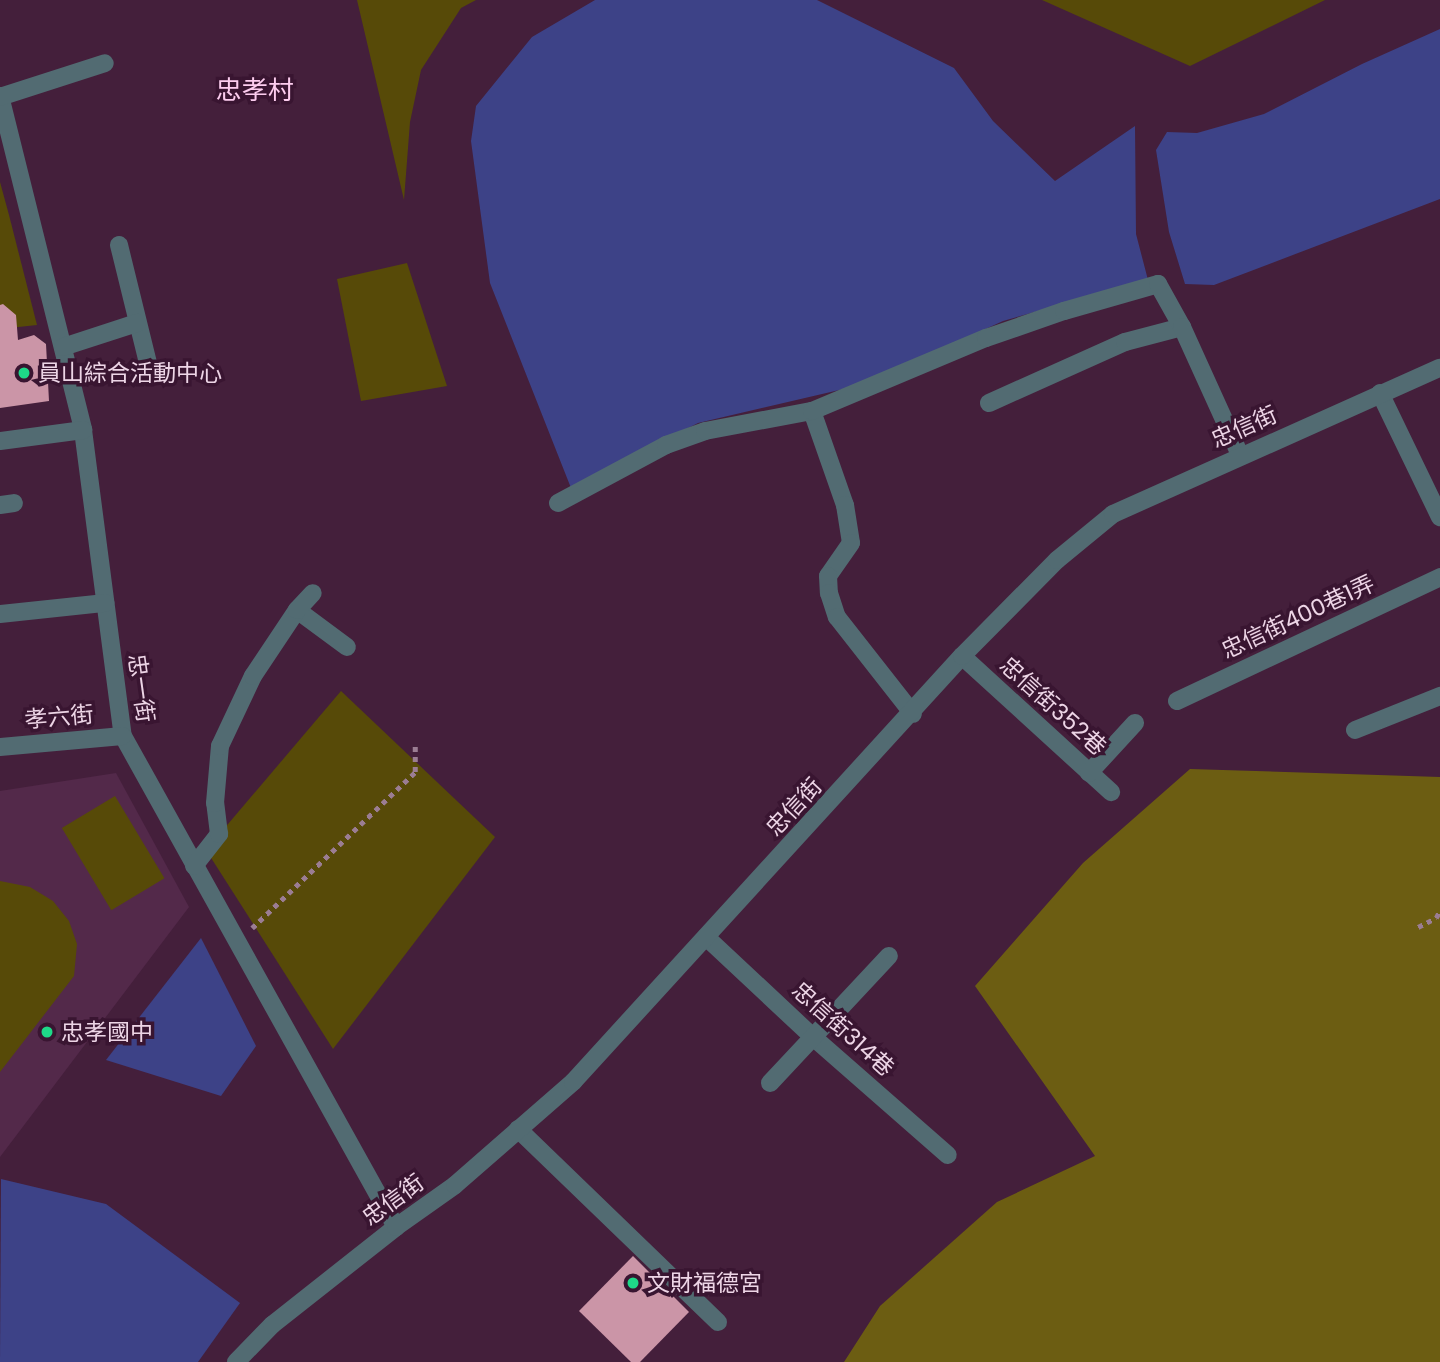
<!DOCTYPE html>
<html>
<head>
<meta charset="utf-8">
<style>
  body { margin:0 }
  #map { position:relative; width:1440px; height:1362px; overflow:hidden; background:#441f3b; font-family:Poppins,"Noto Sans TC",sans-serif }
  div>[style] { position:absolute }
  .built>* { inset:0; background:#53294a }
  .green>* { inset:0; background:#574a08; transform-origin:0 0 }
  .forest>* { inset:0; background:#6c5d12 }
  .water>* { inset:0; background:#3d4287 }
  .building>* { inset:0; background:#cb95a7 }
  .path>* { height:4.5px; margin-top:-2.25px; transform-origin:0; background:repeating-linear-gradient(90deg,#9b7d93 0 5px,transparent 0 10px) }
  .minor>* { height:18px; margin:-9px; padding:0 9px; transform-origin:9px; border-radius:9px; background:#526b72 }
  .dots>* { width:19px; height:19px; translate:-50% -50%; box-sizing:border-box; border:4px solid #391531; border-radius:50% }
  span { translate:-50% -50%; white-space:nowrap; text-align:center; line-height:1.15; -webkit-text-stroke:7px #391531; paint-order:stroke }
  .poi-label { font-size:23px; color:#edd5e6 }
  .left { translate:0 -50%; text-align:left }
  .street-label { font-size:23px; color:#edd5e6 }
  .quarter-label { font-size:26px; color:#fcccee }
</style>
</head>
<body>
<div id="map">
  <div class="built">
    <i style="clip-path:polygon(116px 773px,189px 907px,0 1157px,0 791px)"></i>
  </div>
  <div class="green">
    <i style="clip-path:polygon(357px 0,476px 0,461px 8px,421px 70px,410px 122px,404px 200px)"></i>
    <i style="clip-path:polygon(1042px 0,1325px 0,1190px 66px)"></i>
    <i style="clip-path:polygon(0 182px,9px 215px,37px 325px,0 329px)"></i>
    <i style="clip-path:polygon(407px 263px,447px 386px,361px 401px,337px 279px)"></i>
    <i style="clip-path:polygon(341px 691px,495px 837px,333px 1049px,206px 850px)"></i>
    <i style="left:115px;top:796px;width:96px;height:62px;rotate:59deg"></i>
    <i style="clip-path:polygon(0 881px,30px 887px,53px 901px,69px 921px,77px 944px,74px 976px,0 1072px)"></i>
  </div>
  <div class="forest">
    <i style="clip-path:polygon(1190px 769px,1440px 777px,1440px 1362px,844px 1362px,880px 1306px,997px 1202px,1095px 1156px,975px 986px,1083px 863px)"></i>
  </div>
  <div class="water">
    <i style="clip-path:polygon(595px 0,817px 0,954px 68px,993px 121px,1055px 181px,1135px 126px,1136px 234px,1148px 280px,1003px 321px,865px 384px,698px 423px,571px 488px,490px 283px,471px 141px,476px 106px,532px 37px)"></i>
    <i style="clip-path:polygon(1440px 29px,1440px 199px,1214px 285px,1185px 284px,1169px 232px,1156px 150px,1167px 132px,1197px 133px,1264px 114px,1362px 64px)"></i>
    <i style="clip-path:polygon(201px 938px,256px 1046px,221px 1096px,106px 1060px)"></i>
    <i style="clip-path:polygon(1px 1179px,106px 1204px,240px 1303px,198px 1362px,0 1362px)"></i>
  </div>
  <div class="building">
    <i style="clip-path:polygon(3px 304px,16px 315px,18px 340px,34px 335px,46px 344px,49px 401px,0 408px,0 305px)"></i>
    <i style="clip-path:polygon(633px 1256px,689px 1312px,640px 1362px,631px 1362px,579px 1311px)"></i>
  </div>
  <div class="path">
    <i style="left:1418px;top:927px;width:20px;rotate:-27deg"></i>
    <i style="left:1436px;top:918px;width:9px;rotate:-63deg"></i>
    <i style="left:252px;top:928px;width:226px;rotate:-43.7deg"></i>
    <i style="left:415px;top:772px;width:28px;rotate:-90deg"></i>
  </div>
  <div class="minor">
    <i style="left:0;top:96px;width:344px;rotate:76deg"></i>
    <i style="left:83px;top:430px;width:309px;rotate:82.6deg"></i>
    <i style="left:123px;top:736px;width:562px;rotate:60.93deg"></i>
    <i style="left:0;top:97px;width:110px;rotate:-17.9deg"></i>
    <i style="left:119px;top:245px;width:134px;rotate:76.2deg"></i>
    <i style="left:63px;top:347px;width:78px;rotate:-18deg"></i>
    <i style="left:1380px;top:393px;width:138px;rotate:64.2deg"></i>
    <i style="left:989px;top:403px;width:149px;rotate:-24.2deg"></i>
    <i style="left:1125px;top:342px;width:59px;rotate:-14.7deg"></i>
    <i style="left:812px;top:411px;width:100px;rotate:70.7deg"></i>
    <i style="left:845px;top:505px;width:38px;rotate:81deg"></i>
    <i style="left:851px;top:543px;width:40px;rotate:124.9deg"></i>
    <i style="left:828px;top:576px;width:17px;rotate:87deg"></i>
    <i style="left:829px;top:593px;width:25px;rotate:72deg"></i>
    <i style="left:837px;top:617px;width:123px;rotate:51.9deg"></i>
    <i style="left:0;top:441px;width:84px;rotate:-7.5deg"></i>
    <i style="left:558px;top:503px;width:123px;rotate:-28.2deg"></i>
    <i style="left:666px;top:445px;width:41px;rotate:-19.7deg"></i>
    <i style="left:705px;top:431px;width:109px;rotate:-10.6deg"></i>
    <i style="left:812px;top:411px;width:189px;rotate:-22.8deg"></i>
    <i style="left:986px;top:338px;width:83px;rotate:-19.1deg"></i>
    <i style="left:1064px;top:311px;width:98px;rotate:-16deg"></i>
    <i style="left:1158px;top:284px;width:49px;rotate:60.8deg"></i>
    <i style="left:1182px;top:327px;width:141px;rotate:65.6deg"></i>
    <i style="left:0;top:505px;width:14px;rotate:-8deg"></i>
    <i style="left:297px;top:610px;width:62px;rotate:36.5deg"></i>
    <i style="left:0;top:614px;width:106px;rotate:-6deg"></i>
    <i style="left:962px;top:656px;width:202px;rotate:42.4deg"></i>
    <i style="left:1177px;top:701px;width:291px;rotate:-25.2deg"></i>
    <i style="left:1355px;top:730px;width:92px;rotate:-21.8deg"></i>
    <i style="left:0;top:747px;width:123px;rotate:-5.1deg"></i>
    <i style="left:1089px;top:773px;width:68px;rotate:-47.4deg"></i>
    <i style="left:194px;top:866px;width:41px;rotate:-52deg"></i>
    <i style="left:219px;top:834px;width:31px;rotate:-97deg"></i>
    <i style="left:215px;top:803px;width:57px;rotate:-85deg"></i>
    <i style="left:220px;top:746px;width:77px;rotate:-64.8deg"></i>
    <i style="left:253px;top:676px;width:79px;rotate:-56.3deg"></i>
    <i style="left:297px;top:610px;width:23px;rotate:-47deg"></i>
    <i style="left:706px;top:937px;width:146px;rotate:43.1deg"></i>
    <i style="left:813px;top:1037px;width:179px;rotate:41.2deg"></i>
    <i style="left:770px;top:1083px;width:174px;rotate:-46.9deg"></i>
    <i style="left:518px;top:1129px;width:278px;rotate:44deg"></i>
    <i style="left:236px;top:1362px;width:52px;rotate:-45.8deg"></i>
    <i style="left:272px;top:1325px;width:158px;rotate:-38.3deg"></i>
    <i style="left:396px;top:1227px;width:72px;rotate:-35.4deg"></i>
    <i style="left:455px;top:1185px;width:157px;rotate:-41.1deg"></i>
    <i style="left:573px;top:1082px;width:577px;rotate:-47.6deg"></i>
    <i style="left:962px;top:656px;width:135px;rotate:-45.3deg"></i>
    <i style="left:1057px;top:560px;width:72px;rotate:-39.4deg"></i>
    <i style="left:1113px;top:514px;width:358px;rotate:-24.1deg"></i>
  </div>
  <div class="dots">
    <i style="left:24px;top:373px;background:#1ed888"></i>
    <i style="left:47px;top:1032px;background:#1ed888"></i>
    <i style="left:633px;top:1283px;background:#1ed888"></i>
  </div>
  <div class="poi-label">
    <span class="left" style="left:38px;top:373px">員山綜合活動中心</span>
    <span class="left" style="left:61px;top:1032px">忠孝國中</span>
    <span class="left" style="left:647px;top:1283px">文財福德宮</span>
  </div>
  <div class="street-label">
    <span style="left:1244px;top:427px;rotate:-24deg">忠信街</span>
    <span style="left:1298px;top:617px;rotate:-25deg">忠信街400巷1弄</span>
    <span style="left:141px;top:688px;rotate:82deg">忠一街</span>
    <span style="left:1053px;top:706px;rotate:42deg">忠信街352巷</span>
    <span style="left:59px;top:717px;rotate:-5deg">孝六街</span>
    <span style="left:794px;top:807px;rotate:-47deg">忠信街</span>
    <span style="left:843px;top:1029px;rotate:42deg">忠信街314巷</span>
    <span style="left:393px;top:1200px;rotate:-36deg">忠信街</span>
  </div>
  <div class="quarter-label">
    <span style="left:255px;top:91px">忠孝村</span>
  </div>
</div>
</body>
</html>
